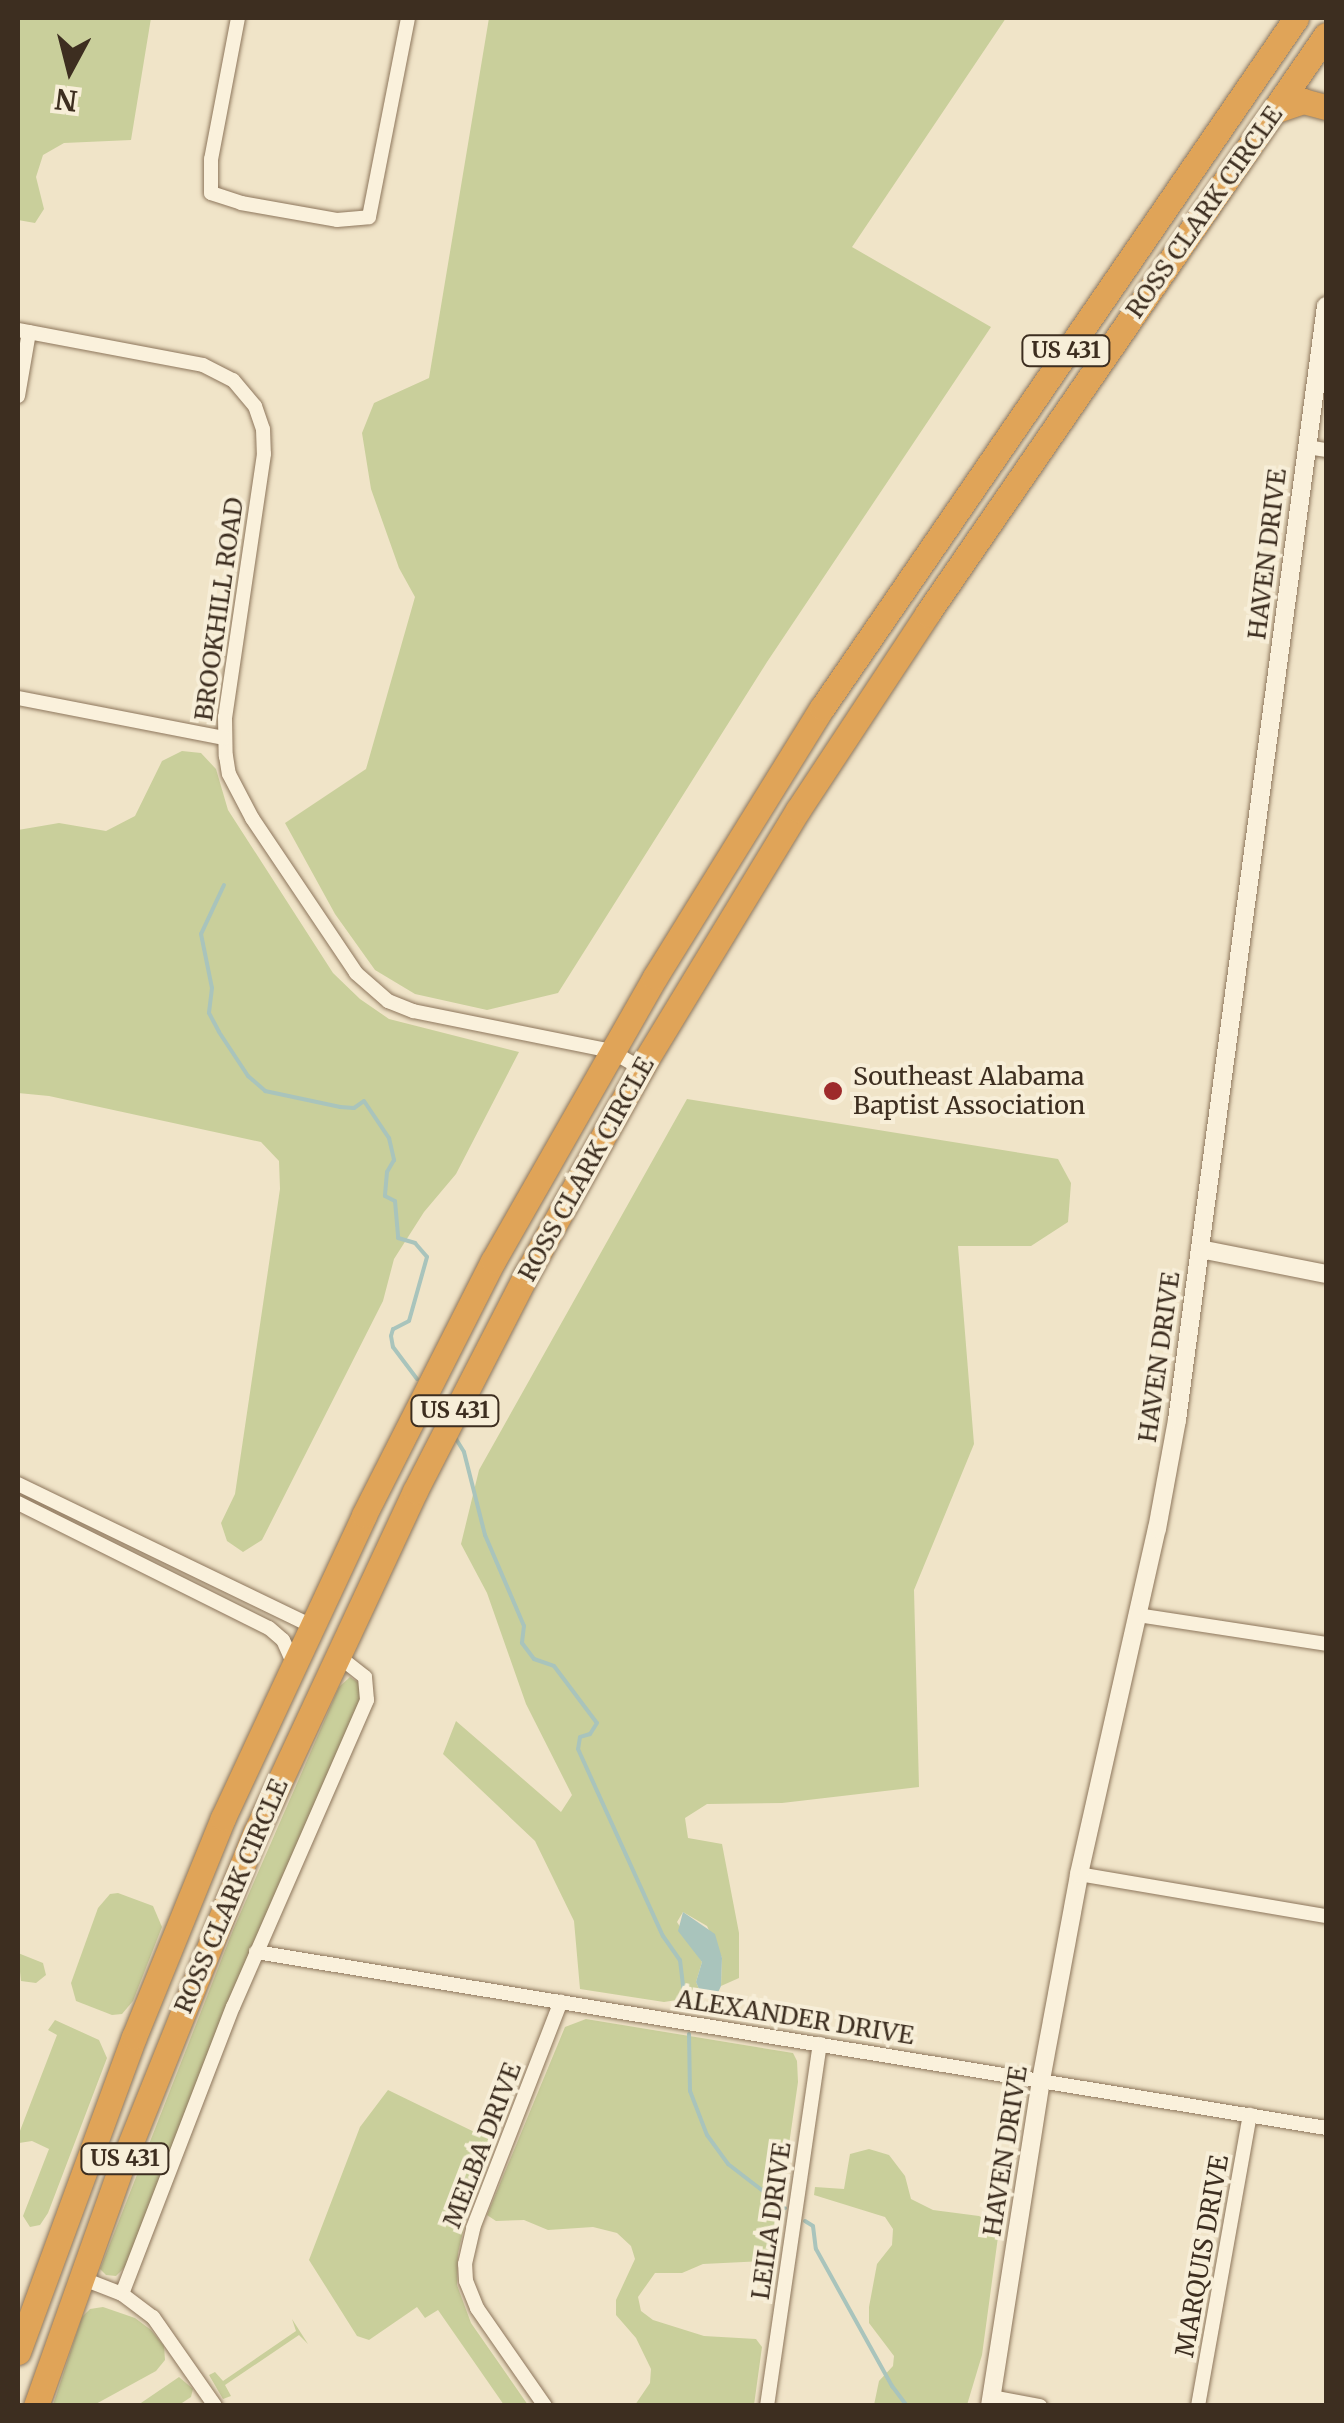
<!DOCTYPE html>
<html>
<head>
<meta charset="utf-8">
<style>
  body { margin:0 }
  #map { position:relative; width:1344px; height:2423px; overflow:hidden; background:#f0e4c8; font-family:Merriweather,serif }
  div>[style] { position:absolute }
  .green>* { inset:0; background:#c9cf9b }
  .water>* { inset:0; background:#a9c4bc }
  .stream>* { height:4px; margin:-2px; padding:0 2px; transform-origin:2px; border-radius:2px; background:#a9c4bc }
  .roads { filter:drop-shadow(0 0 2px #8d765c) drop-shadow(0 0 2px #8d765c) }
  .street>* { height:14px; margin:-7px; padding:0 7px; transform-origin:7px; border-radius:7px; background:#faf1dc }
  .secondary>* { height:18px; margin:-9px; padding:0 9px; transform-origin:9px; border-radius:9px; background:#faf1dc }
  .highway>* { height:25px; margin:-12.5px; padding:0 12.5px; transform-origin:12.5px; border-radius:12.5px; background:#e0a458 }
  .dots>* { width:28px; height:28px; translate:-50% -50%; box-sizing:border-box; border:5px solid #f7eed8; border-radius:50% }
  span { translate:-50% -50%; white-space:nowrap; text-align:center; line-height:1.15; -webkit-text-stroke:8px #f7eed8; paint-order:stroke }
  .shield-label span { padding:2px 8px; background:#f7eed8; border:2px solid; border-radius:8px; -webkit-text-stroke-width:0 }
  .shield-label { font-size:22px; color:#3d2e20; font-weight:700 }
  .street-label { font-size:25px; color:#3d2e20 }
  .poi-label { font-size:25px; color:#3d2e20 }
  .left { translate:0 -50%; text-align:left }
  .frame { position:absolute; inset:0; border:20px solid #3d2e20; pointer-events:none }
  .north { position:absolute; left:20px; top:20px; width:100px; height:100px; -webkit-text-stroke:8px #f7eed8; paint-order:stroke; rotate:187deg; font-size:28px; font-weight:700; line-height:40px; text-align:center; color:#3d2e20 }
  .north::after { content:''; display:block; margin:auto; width:35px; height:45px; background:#3d2e20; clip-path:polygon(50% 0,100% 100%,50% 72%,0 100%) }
</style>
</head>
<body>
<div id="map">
  <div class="green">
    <i style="clip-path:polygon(18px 18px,151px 18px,131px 140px,64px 143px,43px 155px,36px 177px,44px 209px,35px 223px,18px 220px)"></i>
    <i style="clip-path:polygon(489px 18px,1006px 18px,852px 247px,991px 327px,767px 662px,558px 993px,487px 1010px,415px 994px,375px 970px,335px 914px,285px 823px,366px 769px,415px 597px,399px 568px,371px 489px,362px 433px,374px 403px,429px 378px)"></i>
    <i style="clip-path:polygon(182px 751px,201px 753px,216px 769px,228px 810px,333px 973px,360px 999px,389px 1019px,519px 1052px,456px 1174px,424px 1212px,394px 1259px,383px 1301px,262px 1540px,243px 1552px,227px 1541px,221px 1523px,235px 1494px,280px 1189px,279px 1161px,261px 1142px,49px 1096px,18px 1093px,18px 830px,59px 823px,106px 831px,135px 816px,162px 761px)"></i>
    <i style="clip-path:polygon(687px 1099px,1058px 1159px,1071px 1183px,1068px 1222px,1031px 1246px,958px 1246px,974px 1444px,914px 1590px,919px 1787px,782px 1803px,707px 1804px,685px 1818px,688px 1838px,722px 1844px,739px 1933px,739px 1978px,721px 1986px,722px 1958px,707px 1926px,683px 1912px,677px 1922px,702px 1962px,696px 1982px,702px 1996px,664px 2002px,580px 1989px,574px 1921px,535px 1841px,443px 1754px,456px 1721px,561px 1812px,572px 1795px,526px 1704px,487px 1593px,461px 1544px,479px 1470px)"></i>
    <i style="clip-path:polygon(350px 1677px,359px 1683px,361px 1699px,127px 2265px,116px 2276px,106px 2275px,100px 2269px,233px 1930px,339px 1687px)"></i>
    <i style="clip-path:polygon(118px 1893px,153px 1906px,162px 1927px,133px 2001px,122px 2014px,112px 2015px,76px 2001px,71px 1983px,98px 1908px,110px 1894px)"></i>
    <i style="clip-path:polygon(18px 1953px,43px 1963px,46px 1975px,36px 1983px,21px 1981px)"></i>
    <i style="clip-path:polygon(586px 2019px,793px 2053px,797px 2061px,798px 2082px,773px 2256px,764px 2261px,703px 2264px,682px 2273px,655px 2273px,638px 2297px,641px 2311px,653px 2320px,704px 2336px,756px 2339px,762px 2347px,754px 2405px,635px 2405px,650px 2383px,651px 2369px,636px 2338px,616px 2315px,616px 2300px,635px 2259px,631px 2246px,617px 2233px,593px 2227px,548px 2230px,524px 2220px,496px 2221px,487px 2215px,565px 2027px)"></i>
    <i style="clip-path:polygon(55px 2020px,99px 2040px,107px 2058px,48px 2213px,40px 2225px,30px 2227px,23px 2216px,49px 2149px,32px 2141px,19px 2143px,18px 2136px,57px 2035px,48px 2030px)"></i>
    <i style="clip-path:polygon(388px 2090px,495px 2142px,467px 2215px,458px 2253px,457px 2285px,471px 2323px,528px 2405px,504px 2405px,438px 2310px,425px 2318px,417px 2307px,369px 2340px,357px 2336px,309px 2260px,360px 2127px)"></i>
    <i style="clip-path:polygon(869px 2149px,889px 2155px,905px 2176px,911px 2199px,933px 2210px,979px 2216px,993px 2223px,998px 2237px,982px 2355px,967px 2405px,874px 2405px,879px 2381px,893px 2366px,894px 2356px,869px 2323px,869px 2307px,877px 2264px,892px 2245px,893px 2229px,885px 2217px,814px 2195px,815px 2187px,844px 2189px,850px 2154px)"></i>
    <i style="clip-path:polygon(103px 2307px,135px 2318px,151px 2330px,164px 2346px,165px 2360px,156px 2371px,94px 2405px,53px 2405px,82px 2317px,90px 2309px)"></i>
    <i style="clip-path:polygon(292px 2319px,308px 2344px,299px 2335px,225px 2385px,231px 2396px,223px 2399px,209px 2375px,215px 2372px,223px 2381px,296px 2331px)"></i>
    <i style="clip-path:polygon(179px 2377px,193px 2389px,191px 2397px,179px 2405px,138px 2405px)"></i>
  </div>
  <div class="water">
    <i style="clip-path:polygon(683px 1912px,715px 1934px,722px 1958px,721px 1986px,715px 1999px,702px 1996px,696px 1982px,702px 1962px,678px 1931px)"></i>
  </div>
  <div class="stream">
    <i style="left:224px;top:885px;width:54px;rotate:115.1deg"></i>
    <i style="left:201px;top:934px;width:55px;rotate:78.5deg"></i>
    <i style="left:212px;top:988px;width:25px;rotate:97deg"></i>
    <i style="left:209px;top:1013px;width:21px;rotate:62deg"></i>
    <i style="left:219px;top:1032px;width:53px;rotate:56.6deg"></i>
    <i style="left:248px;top:1076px;width:23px;rotate:41deg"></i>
    <i style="left:265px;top:1091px;width:77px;rotate:12deg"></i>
    <i style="left:340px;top:1107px;width:14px;rotate:4deg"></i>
    <i style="left:354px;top:1108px;width:12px;rotate:-35deg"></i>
    <i style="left:364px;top:1101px;width:45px;rotate:56deg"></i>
    <i style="left:389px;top:1138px;width:23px;rotate:77deg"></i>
    <i style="left:394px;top:1160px;width:14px;rotate:120deg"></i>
    <i style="left:387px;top:1172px;width:24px;rotate:95deg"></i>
    <i style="left:385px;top:1196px;width:11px;rotate:27deg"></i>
    <i style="left:395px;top:1201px;width:37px;rotate:85deg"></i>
    <i style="left:398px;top:1238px;width:18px;rotate:16deg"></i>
    <i style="left:415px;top:1243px;width:18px;rotate:49deg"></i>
    <i style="left:427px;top:1257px;width:66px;rotate:105.7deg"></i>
    <i style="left:409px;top:1321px;width:18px;rotate:153deg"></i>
    <i style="left:393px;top:1329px;width:7px;rotate:106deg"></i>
    <i style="left:391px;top:1336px;width:11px;rotate:80deg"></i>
    <i style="left:393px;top:1347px;width:40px;rotate:53deg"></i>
    <i style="left:456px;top:1439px;width:15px;rotate:58deg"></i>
    <i style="left:464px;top:1452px;width:86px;rotate:75.8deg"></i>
    <i style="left:485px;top:1535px;width:99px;rotate:66.8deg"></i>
    <i style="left:524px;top:1626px;width:17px;rotate:97deg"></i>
    <i style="left:522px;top:1643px;width:20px;rotate:53deg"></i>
    <i style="left:534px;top:1659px;width:21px;rotate:19deg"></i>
    <i style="left:554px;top:1666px;width:71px;rotate:53deg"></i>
    <i style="left:597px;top:1723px;width:13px;rotate:122deg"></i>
    <i style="left:590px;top:1734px;width:10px;rotate:163deg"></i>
    <i style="left:580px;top:1737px;width:12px;rotate:99deg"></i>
    <i style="left:578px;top:1749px;width:205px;rotate:65.6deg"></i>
    <i style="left:663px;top:1936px;width:29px;rotate:55deg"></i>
    <i style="left:680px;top:1960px;width:50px;rotate:83.2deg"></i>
    <i style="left:689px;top:2034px;width:57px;rotate:89deg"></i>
    <i style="left:690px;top:2091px;width:47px;rotate:68.9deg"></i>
    <i style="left:707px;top:2135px;width:36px;rotate:54deg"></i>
    <i style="left:728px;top:2164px;width:72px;rotate:37.7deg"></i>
    <i style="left:805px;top:2221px;width:9px;rotate:32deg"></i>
    <i style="left:813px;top:2226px;width:23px;rotate:83deg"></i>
    <i style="left:816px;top:2249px;width:157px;rotate:61deg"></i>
    <i style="left:892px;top:2386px;width:25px;rotate:53deg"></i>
  </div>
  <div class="roads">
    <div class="street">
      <i style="left:238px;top:18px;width:144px;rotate:100.8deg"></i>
      <i style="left:211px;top:159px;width:34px;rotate:90deg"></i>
      <i style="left:211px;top:193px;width:32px;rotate:18deg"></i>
      <i style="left:241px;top:203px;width:97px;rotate:10deg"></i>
      <i style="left:337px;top:220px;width:32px;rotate:-5deg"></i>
      <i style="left:369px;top:217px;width:203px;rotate:-78.9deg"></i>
      <i style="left:18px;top:330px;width:188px;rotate:10.7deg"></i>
      <i style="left:203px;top:365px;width:34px;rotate:27deg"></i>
      <i style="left:233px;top:380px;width:34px;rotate:50deg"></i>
      <i style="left:255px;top:406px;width:24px;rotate:71deg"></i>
      <i style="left:263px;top:429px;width:25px;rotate:88deg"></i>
      <i style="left:264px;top:454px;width:266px;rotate:98.4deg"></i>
      <i style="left:225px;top:717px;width:39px;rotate:89deg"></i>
      <i style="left:226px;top:756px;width:18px;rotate:81deg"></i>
      <i style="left:229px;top:774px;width:50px;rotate:62.4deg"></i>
      <i style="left:252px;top:818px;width:187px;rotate:56.1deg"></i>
      <i style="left:356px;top:973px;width:43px;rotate:41.2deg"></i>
      <i style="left:388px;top:1001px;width:27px;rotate:22deg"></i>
      <i style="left:413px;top:1011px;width:202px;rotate:11.4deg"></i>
      <i style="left:611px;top:1051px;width:34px;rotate:30deg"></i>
      <i style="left:18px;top:396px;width:65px;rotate:-80.2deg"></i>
      <i style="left:1307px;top:447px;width:19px;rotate:9deg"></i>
      <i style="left:18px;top:698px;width:210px;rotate:11deg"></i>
      <i style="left:18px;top:1484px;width:326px;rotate:25.8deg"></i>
      <i style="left:18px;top:1503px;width:280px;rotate:26.5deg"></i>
      <i style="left:269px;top:1628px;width:18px;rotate:41deg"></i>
      <i style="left:283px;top:1640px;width:27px;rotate:66deg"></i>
      <i style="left:1137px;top:1615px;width:191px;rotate:8.7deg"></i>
      <i style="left:1079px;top:1874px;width:251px;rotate:9.7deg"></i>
      <i style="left:256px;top:1952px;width:1084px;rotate:9.34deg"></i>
      <i style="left:81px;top:2278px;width:44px;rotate:21.3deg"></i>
      <i style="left:122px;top:2294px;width:39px;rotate:37deg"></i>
      <i style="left:153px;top:2317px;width:108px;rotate:55.1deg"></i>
      <i style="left:122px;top:2294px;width:308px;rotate:-68.9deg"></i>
      <i style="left:233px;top:2007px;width:335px;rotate:-66.4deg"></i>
      <i style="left:367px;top:1700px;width:23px;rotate:-95deg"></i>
      <i style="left:365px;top:1677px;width:36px;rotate:-142deg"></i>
      <i style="left:991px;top:2397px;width:50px;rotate:10.4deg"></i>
      <i style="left:545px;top:2406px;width:119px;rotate:-124.8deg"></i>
      <i style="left:477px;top:2308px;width:29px;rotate:-112deg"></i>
      <i style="left:466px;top:2281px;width:17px;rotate:-93deg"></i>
      <i style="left:465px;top:2264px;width:37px;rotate:-77deg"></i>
      <i style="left:473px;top:2228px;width:243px;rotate:-68.8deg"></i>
      <i style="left:767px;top:2406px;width:366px;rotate:-81.7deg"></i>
      <i style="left:1198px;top:2406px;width:296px;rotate:-79.9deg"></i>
    </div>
    <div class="secondary">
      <i style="left:1200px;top:1249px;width:128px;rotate:11.2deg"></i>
      <i style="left:990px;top:2406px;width:330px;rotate:-81.1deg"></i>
      <i style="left:1041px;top:2080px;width:209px;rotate:-79.5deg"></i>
      <i style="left:1079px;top:1874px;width:354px;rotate:-77.3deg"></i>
      <i style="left:1157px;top:1529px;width:111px;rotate:-79.6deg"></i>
      <i style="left:1177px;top:1420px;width:1124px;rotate:-82.38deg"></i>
    </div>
    <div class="highway">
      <i style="left:1274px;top:111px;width:31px;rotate:-19deg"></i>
      <i style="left:1303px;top:101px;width:24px;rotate:15deg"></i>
      <i style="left:18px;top:2352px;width:336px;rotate:-69.8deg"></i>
      <i style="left:134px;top:2037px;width:236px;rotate:-67.9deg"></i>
      <i style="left:223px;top:1818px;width:334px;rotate:-65deg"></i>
      <i style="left:364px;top:1515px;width:285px;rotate:-63.1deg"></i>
      <i style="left:493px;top:1261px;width:327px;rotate:-60.3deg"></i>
      <i style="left:655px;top:977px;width:317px;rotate:-58.2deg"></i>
      <i style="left:822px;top:708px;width:837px;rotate:-55.51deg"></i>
      <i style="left:36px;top:2406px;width:254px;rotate:-70.4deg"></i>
      <i style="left:121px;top:2167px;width:361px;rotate:-68.1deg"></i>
      <i style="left:256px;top:1832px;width:376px;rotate:-65deg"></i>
      <i style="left:415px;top:1491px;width:243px;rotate:-62.8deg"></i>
      <i style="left:526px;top:1275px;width:237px;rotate:-60.9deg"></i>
      <i style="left:641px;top:1068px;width:302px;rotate:-58.7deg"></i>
      <i style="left:798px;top:810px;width:235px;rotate:-56.6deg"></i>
      <i style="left:927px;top:614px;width:703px;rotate:-55.43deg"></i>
    </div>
  </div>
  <div class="dots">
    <i style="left:833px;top:1091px;background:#9e2a2b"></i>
  </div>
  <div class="shield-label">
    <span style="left:1066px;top:351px">US 431</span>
    <span style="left:455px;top:1411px">US 431</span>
    <span style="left:125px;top:2159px">US 431</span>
  </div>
  <div class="street-label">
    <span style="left:1204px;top:212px;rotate:-55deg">ROSS CLARK CIRCLE</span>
    <span style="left:1267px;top:554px;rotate:-83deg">HAVEN DRIVE</span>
    <span style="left:219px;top:609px;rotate:-82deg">BROOKHILL ROAD</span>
    <span style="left:586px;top:1169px;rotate:-61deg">ROSS CLARK CIRCLE</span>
    <span style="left:1159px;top:1357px;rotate:-82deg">HAVEN DRIVE</span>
    <span style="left:231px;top:1896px;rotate:-67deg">ROSS CLARK CIRCLE</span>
    <span style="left:795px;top:2017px;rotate:9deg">ALEXANDER DRIVE</span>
    <span style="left:482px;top:2145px;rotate:-69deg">MELBA DRIVE</span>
    <span style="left:1005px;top:2151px;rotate:-81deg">HAVEN DRIVE</span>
    <span style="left:771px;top:2221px;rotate:-82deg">LEILA DRIVE</span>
    <span style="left:1202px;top:2256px;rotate:-80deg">MARQUIS DRIVE</span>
  </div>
  <div class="poi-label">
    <span class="left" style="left:853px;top:1091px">Southeast Alabama<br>Baptist Association</span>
  </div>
  <div class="frame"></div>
  <div class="north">N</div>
</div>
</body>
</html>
